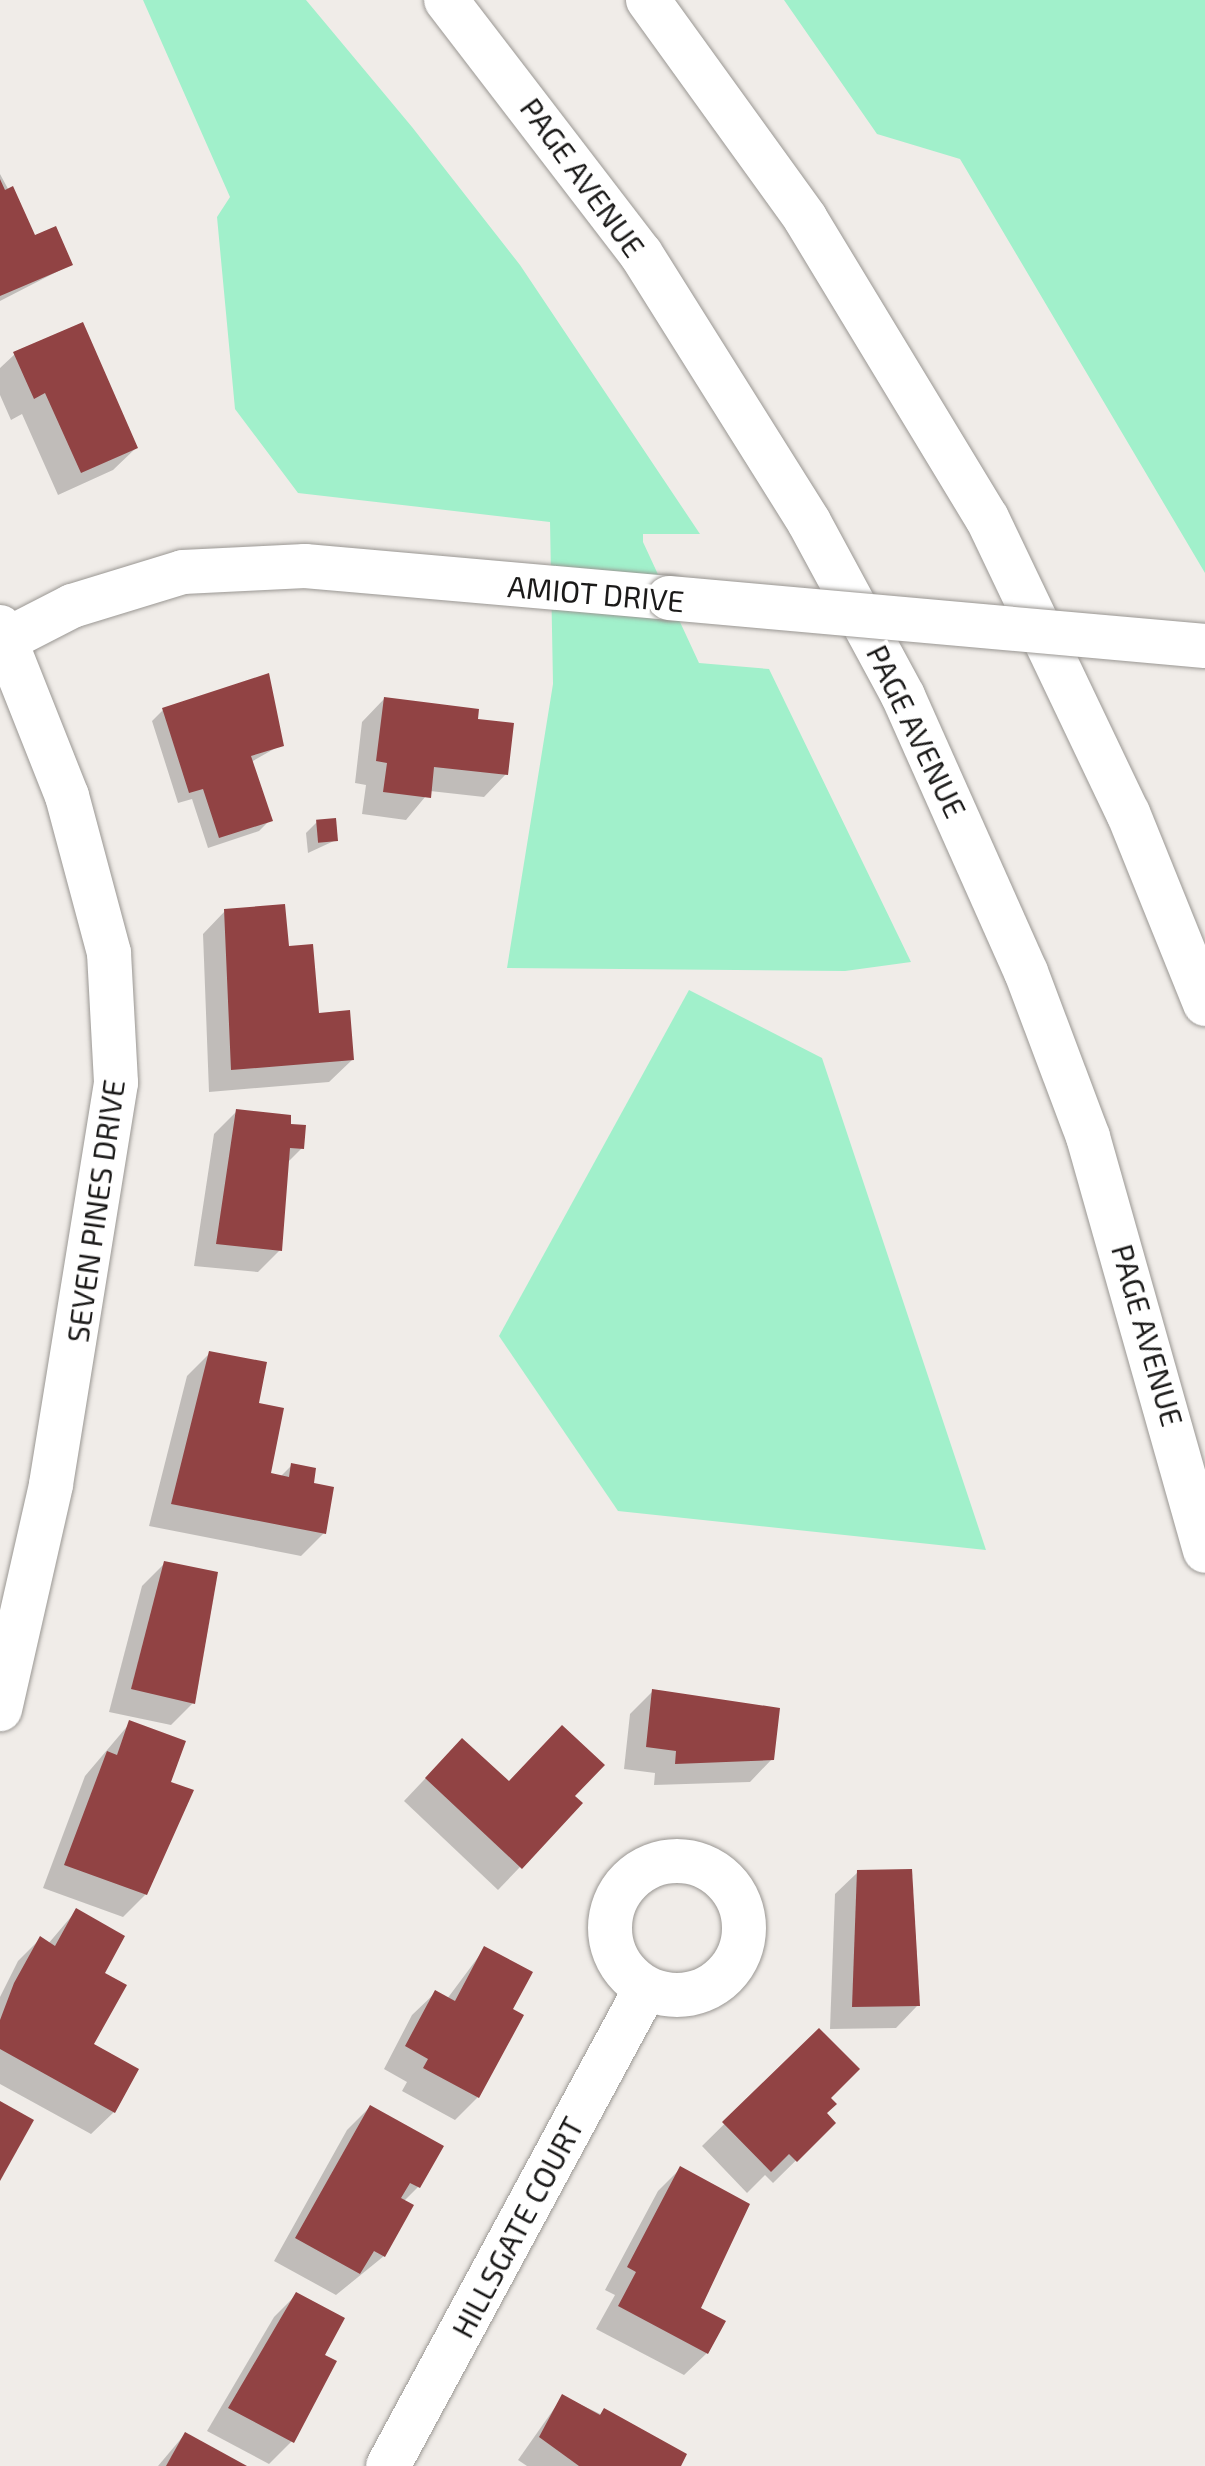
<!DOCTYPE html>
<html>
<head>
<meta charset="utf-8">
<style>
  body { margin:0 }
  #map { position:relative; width:1205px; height:2466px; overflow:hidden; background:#f0ece8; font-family:"Exo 2",sans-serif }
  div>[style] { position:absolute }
  .green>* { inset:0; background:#a1f0cb }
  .shadow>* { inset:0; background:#0003 }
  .building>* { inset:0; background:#914344; transform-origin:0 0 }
  .roads { filter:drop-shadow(0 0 2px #9a9793) drop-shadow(0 0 2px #9a9793) }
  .minor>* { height:44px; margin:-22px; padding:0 22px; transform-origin:22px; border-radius:22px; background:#fff }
  .minor>.ring { margin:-22px; padding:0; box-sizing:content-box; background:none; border:44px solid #fff; border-radius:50% }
  .motorway>* { height:44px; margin:-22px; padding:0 22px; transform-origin:22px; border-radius:22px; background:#fff }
  .bridges { filter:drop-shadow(0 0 2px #9a9793) drop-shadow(0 0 2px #9a9793) }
  .minor-bridge>* { height:44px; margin:-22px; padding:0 22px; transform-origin:22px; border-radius:22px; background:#fff }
  span { translate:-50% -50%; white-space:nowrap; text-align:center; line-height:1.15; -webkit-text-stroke:8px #fff; paint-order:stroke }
  .street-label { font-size:30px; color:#1b1a19 }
</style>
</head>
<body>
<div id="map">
  <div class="green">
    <i style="clip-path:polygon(143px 0,306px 0,412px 127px,520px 265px,700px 534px,643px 534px,643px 542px,699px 663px,769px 669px,911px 962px,845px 971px,507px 968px,553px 684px,550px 522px,298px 493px,235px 409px,217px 217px,230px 197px)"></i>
    <i style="clip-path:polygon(784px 0,1205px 0,1205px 573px,960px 159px,877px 134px)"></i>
    <i style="clip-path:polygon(689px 990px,822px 1058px,986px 1550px,618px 1511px,499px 1336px)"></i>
  </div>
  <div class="shadow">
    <i style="clip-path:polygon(0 174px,34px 237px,70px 265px,0 301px)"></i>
    <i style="clip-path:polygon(15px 354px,136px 448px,113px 470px,58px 495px,22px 414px,11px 420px,0 395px,0 368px)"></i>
    <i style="clip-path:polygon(267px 676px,281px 745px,251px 762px,270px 820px,259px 831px,208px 848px,192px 799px,178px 803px,152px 721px,163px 710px)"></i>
    <i style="clip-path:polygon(384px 699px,476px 721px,506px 774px,484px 797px,430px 791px,406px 820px,362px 814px,366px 785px,355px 783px,362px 722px)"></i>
    <i style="clip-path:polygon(317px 822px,336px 840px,308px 853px,306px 833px)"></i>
    <i style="clip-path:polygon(225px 911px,287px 948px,317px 1015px,352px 1060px,329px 1082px,209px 1092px,203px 934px)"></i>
    <i style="clip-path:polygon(237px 1111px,288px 1126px,302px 1148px,286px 1164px,280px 1250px,258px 1272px,194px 1266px,214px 1134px)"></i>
    <i style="clip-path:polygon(210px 1353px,257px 1404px,269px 1475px,280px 1477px,292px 1465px,311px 1485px,324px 1533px,301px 1556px,149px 1526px,187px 1376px)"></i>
    <i style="clip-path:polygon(165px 1563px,193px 1703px,171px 1725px,109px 1712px,142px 1586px)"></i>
    <i style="clip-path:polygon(653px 1691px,772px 1759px,750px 1782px,654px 1785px,655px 1773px,624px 1769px,630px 1714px)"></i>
    <i style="clip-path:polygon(130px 1723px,168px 1783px,146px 1894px,123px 1917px,43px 1888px,85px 1776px)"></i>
    <i style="clip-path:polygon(440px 1763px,509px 1783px,520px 1867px,498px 1890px,404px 1801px)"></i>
    <i style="clip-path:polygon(858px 1872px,918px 2005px,896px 2028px,830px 2029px,835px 1894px)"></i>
    <i style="clip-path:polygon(76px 1911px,102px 1973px,92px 2045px,114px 2112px,91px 2134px,0 2084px,0 1997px,18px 1961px,40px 1939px,48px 1944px)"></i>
    <i style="clip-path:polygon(485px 1948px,510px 2010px,478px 2097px,455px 2120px,402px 2091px,407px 2082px,384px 2069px,412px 2015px,435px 1993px,447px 1999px)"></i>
    <i style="clip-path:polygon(819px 2031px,825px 2114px,834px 2123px,773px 2183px,765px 2175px,747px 2193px,702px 2146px)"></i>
    <i style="clip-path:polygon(370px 2107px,418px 2187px,403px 2202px,384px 2256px,336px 2295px,274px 2261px,347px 2130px)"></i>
    <i style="clip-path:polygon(680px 2169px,707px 2353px,684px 2375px,596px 2329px,615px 2295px,605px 2290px,658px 2191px)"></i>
    <i style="clip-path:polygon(297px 2294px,323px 2356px,292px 2441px,269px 2464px,207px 2431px,274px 2317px)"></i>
    <i style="clip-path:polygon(563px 2396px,685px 2455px,679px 2466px,527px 2466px,518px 2460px)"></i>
    <i style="clip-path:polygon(185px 2434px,243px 2466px,158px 2466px)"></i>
  </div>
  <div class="building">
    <i style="clip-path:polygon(0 179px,5px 190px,13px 186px,35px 235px,56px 226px,73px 265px,0 296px)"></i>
    <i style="clip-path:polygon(83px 322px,138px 448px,81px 473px,45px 393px,34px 399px,13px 352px)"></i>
    <i style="clip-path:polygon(269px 673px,284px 746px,251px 756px,273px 821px,219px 838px,203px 789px,189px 793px,162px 708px)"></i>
    <i style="clip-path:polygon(384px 697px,479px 709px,478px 719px,514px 723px,508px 775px,434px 767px,431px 798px,383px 792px,387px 763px,376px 761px)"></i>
    <i style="left:336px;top:818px;width:23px;height:20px;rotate:85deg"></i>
    <i style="clip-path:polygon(285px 904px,289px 946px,313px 944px,319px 1013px,350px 1010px,354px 1060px,231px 1070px,224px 909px)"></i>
    <i style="clip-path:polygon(236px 1109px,291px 1115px,291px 1124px,306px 1125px,304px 1149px,290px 1148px,282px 1251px,216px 1244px)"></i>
    <i style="clip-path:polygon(209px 1351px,267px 1362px,259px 1403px,284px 1408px,271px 1473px,289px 1477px,291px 1463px,316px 1468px,314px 1483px,334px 1487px,326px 1534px,171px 1504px)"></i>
    <i style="clip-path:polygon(164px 1561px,218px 1572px,195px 1704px,131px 1689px)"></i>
    <i style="clip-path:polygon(652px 1689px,780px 1708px,774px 1760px,675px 1764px,676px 1751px,646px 1747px)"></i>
    <i style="clip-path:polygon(129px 1720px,186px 1741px,171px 1782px,194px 1790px,147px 1895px,64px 1865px,107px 1751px,117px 1755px)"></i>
    <i style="clip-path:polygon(562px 1725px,605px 1765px,575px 1796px,583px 1803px,522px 1869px,425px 1778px,462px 1738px,509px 1781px)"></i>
    <i style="clip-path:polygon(912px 1869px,920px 2006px,852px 2007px,857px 1870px)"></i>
    <i style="clip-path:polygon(76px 1908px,125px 1936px,105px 1973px,127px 1985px,94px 2044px,139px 2069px,115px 2113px,0 2049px,0 2020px,14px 1983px,40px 1936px,55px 1946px)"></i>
    <i style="clip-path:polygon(484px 1946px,533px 1972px,513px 2009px,524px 2015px,479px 2098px,423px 2068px,428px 2059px,405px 2046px,435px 1990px,455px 2001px)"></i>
    <i style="clip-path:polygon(819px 2028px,860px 2069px,831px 2098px,837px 2104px,827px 2113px,836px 2123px,797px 2162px,789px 2154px,771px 2172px,722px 2122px)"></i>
    <i style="clip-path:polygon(0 2101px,34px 2120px,0 2181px)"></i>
    <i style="clip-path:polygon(370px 2105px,444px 2146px,420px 2188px,410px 2183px,401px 2198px,414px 2205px,385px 2257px,374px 2251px,360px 2274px,295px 2238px)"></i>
    <i style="clip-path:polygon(680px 2166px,750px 2204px,701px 2308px,726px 2321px,708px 2354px,618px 2306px,636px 2272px,627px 2267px)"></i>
    <i style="clip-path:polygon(296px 2292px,345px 2318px,325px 2355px,337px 2361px,294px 2443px,228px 2408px)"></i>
    <i style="clip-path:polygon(562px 2394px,600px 2415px,604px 2408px,687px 2454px,681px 2466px,579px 2466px,539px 2437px)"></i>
    <i style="clip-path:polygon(185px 2432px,247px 2466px,166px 2466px)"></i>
  </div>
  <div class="roads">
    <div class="minor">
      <i style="left:0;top:627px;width:182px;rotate:68.4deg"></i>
      <i style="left:67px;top:796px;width:163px;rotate:75deg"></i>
      <i style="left:109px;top:953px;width:130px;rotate:86.9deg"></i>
      <i style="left:116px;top:1083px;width:407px;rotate:99.2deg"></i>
      <i style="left:51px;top:1485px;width:230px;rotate:102.8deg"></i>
      <i style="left:0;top:643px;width:81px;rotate:-27.2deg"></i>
      <i style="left:72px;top:606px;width:116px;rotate:-17deg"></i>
      <i style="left:183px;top:572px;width:122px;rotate:-2.8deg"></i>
      <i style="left:305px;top:566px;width:365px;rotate:5deg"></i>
      <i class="ring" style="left:610px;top:1861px;width:90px;height:90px"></i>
      <i style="left:388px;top:2466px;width:543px;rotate:-61.64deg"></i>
    </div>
    <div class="motorway">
      <i style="left:446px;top:0;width:320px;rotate:52.5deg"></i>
      <i style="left:641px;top:254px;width:316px;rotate:57.9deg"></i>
      <i style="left:809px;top:522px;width:198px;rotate:61.6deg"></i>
      <i style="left:903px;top:696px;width:302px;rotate:66deg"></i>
      <i style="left:1026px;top:972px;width:176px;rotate:69.4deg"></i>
      <i style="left:1088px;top:1137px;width:430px;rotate:74.2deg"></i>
      <i style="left:648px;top:0;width:269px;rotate:54.2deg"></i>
      <i style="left:805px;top:218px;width:351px;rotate:58.8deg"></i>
      <i style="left:987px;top:518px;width:327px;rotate:64.5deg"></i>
      <i style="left:1128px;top:813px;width:206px;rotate:68deg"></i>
    </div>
  </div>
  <div class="bridges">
    <div class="minor-bridge">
      <i style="left:669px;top:598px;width:538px;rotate:5.12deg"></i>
    </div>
  </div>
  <div class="street-label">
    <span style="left:583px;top:177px;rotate:54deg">PAGE AVENUE</span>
    <span style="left:596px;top:593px;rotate:5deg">AMIOT DRIVE</span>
    <span style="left:917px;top:731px;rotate:64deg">PAGE AVENUE</span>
    <span style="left:95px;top:1211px;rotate:-82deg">SEVEN PINES DRIVE</span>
    <span style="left:1148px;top:1335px;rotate:74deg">PAGE AVENUE</span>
    <span style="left:517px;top:2227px;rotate:-62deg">HILLSGATE COURT</span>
  </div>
</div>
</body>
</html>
